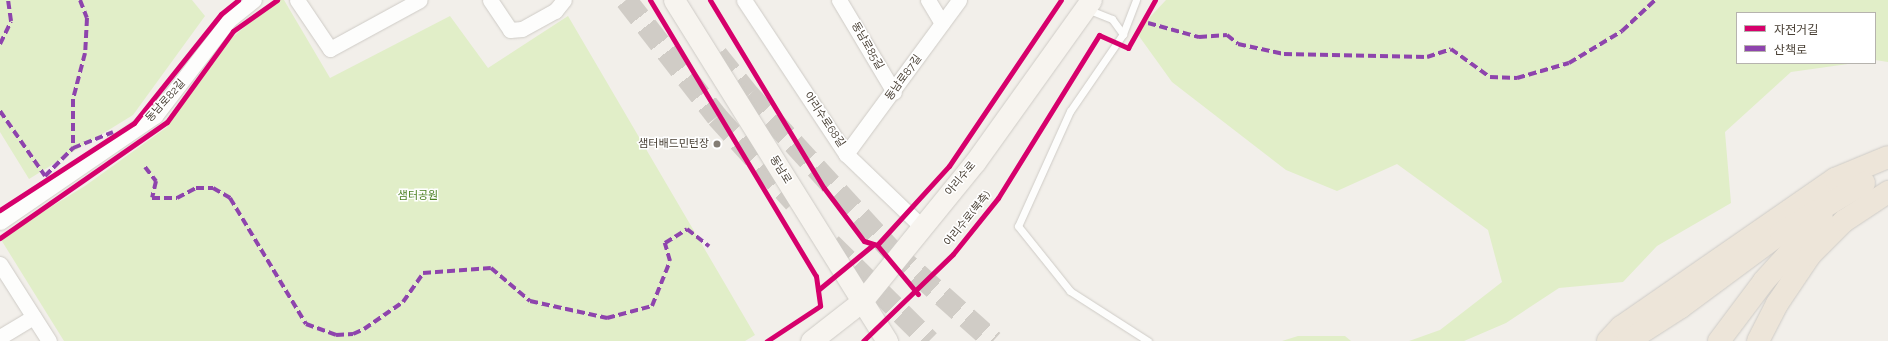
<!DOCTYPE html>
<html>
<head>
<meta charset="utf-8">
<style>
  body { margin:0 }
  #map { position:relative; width:1888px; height:341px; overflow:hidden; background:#f2efea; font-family:Raleway,"Noto Sans KR",sans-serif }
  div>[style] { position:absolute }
  .green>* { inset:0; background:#e1eec8 }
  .highway-tunnel>* { height:22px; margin-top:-11px; transform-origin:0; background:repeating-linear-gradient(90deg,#d0ccc6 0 22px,transparent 0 33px) }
  .roads { filter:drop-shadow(0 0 1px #cecbc6) drop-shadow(0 0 1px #cecbc6) }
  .lane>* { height:7px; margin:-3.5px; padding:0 3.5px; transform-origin:3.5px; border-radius:3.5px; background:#fdfdfc }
  .street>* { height:15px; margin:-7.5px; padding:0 7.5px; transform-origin:7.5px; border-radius:7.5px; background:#fdfdfc }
  .secondary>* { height:21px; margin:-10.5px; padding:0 10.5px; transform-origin:10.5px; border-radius:10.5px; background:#f7f4ef }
  .highway>* { height:22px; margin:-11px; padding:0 11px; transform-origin:11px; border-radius:11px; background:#ede5d9 }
  .quiet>* { height:4px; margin-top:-2px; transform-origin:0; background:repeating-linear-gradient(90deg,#8e44ad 0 8px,transparent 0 12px) }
  .cycleway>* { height:5px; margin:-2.5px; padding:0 2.5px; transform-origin:2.5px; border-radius:2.5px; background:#d6006c }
  .dots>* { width:11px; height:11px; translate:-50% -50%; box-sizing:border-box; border:2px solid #fff; border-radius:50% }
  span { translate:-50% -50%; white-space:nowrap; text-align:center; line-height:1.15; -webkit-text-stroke:3px #fff; paint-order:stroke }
  .street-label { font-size:11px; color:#494035 }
  .poi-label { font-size:11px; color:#494035 }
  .right { translate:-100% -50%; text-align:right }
  .park-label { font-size:11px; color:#4b8022 }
  .legend { position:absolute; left:1736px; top:12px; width:140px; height:52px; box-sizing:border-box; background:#fff; border:1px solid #b6b3ae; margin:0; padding:5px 7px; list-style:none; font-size:12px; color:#494035 }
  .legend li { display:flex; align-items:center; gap:8px; height:20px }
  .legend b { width:20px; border:1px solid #b6b3ae }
</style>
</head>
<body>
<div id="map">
  <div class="green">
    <i style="clip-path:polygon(0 0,192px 0,205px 16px,133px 115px,29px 179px,0 132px)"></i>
    <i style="clip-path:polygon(277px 0,284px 0,330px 78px,450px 16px,488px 68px,568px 16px,755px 335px,745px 341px,64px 341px,0 238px,85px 186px,167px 127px,228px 41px)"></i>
    <i style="clip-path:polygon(1166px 0,1888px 0,1888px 62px,1875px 60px,1875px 13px,1737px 13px,1737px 63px,1855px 63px,1791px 72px,1725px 132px,1731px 203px,1657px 246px,1623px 282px,1559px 288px,1506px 323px,1464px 341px,1409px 341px,1440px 330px,1502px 282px,1488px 230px,1397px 164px,1337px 191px,1286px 170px,1172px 82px,1136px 32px)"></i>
    <i style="clip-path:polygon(1298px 336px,1345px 336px,1351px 341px,1282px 341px)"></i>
  </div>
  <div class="highway-tunnel">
    <i style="left:626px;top:0;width:148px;rotate:52.1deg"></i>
    <i style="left:717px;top:117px;width:115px;rotate:47.8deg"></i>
    <i style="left:717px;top:55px;width:51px;rotate:51.3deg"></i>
    <i style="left:749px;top:95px;width:213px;rotate:47.5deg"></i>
    <i style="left:893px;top:252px;width:134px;rotate:41.7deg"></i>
    <i style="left:831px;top:244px;width:138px;rotate:44.7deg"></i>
  </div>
  <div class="roads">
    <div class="lane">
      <i style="left:1136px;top:0;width:36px;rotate:111deg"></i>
      <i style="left:1123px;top:34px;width:93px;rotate:124.5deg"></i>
      <i style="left:1070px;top:111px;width:126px;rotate:114.3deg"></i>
      <i style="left:1018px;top:226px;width:83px;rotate:51.3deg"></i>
      <i style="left:1070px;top:291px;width:93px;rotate:32.7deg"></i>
      <i style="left:1087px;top:9px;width:27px;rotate:22deg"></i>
      <i style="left:1112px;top:19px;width:19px;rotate:54deg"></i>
    </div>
    <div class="street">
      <i style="left:297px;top:0;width:59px;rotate:56deg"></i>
      <i style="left:330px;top:49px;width:102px;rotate:-28.6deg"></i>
      <i style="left:490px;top:0;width:36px;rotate:56deg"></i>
      <i style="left:510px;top:30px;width:12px;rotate:-5deg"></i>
      <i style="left:522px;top:29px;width:38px;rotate:-29deg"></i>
      <i style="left:555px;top:11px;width:14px;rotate:-51deg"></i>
      <i style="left:744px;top:0;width:185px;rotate:56.5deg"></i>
      <i style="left:846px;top:154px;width:104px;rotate:43.8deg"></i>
      <i style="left:839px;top:0;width:107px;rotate:59.1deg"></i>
      <i style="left:928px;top:0;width:27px;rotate:59deg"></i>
      <i style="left:846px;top:154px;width:191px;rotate:-53.7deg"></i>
      <i style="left:0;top:222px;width:188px;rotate:-34.4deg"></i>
      <i style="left:155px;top:116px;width:121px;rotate:-52.4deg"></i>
      <i style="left:229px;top:20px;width:32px;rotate:-39deg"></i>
      <i style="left:0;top:264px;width:91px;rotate:57.5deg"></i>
      <i style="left:0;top:337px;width:39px;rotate:-31deg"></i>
    </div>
    <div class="secondary">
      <i style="left:674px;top:0;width:402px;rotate:58deg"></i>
      <i style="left:811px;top:341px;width:65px;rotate:-38.1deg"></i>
      <i style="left:862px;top:301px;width:179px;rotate:-50.9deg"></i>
      <i style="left:975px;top:162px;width:199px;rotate:-54.4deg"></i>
    </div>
    <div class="highway">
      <i style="left:1608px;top:341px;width:19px;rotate:-47deg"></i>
      <i style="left:1621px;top:327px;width:260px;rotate:-34.7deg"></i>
      <i style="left:1835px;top:179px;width:57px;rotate:-22.5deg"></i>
      <i style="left:1628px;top:341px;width:63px;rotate:-32.7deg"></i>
      <i style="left:1681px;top:307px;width:124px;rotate:-36.5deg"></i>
      <i style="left:1781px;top:233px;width:97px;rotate:-31.1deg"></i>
      <i style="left:1719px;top:341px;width:75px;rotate:-53.1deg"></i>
      <i style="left:1764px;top:281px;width:86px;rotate:-47.8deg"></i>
      <i style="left:1758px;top:341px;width:42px;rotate:-62.8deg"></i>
      <i style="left:1777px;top:304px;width:59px;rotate:-56deg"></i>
      <i style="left:1810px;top:255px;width:48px;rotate:-45deg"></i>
      <i style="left:1844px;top:221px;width:53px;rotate:-33.4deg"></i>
    </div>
  </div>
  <div class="quiet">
    <i style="left:80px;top:0;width:19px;rotate:69deg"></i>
    <i style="left:87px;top:18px;width:35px;rotate:93deg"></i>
    <i style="left:85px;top:53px;width:48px;rotate:104.6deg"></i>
    <i style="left:73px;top:99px;width:49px;rotate:90deg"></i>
    <i style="left:73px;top:148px;width:43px;rotate:-21.8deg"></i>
    <i style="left:1148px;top:23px;width:53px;rotate:15.4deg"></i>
    <i style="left:1199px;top:37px;width:28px;rotate:-4deg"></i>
    <i style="left:1227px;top:35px;width:14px;rotate:39deg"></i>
    <i style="left:1238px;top:44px;width:47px;rotate:12.3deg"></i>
    <i style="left:1284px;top:54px;width:143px;rotate:1.2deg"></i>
    <i style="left:1427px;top:57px;width:25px;rotate:-18deg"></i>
    <i style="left:1451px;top:49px;width:48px;rotate:35.7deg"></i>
    <i style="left:1490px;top:77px;width:27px;rotate:2deg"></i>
    <i style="left:1517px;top:78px;width:54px;rotate:-16.1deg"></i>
    <i style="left:1569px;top:63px;width:62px;rotate:-31.1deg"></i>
    <i style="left:1622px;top:31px;width:45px;rotate:-43.2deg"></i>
    <i style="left:0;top:44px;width:25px;rotate:-64deg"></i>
    <i style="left:11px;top:21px;width:21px;rotate:-98deg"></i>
    <i style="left:0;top:111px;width:79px;rotate:55.3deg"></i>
    <i style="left:45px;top:176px;width:40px;rotate:-45deg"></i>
    <i style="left:145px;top:167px;width:18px;rotate:52deg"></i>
    <i style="left:156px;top:181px;width:17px;rotate:103deg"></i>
    <i style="left:152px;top:198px;width:25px"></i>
    <i style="left:177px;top:198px;width:21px;rotate:-28deg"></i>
    <i style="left:196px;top:188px;width:17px"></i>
    <i style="left:213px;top:188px;width:20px;rotate:30deg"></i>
    <i style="left:230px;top:198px;width:147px;rotate:58.9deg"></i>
    <i style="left:306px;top:324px;width:32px;rotate:20deg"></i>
    <i style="left:336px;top:335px;width:17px;rotate:-3deg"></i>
    <i style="left:353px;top:334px;width:12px;rotate:-24deg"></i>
    <i style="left:364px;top:329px;width:47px;rotate:-34.7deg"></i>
    <i style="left:403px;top:302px;width:35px;rotate:-55deg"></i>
    <i style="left:423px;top:273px;width:68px;rotate:-4.2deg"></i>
    <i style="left:491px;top:268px;width:51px;rotate:40.2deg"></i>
    <i style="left:530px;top:301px;width:79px;rotate:12.4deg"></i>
    <i style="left:607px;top:318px;width:47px;rotate:-14.9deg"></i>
    <i style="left:652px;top:306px;width:48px;rotate:-68.2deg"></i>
    <i style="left:670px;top:261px;width:19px;rotate:-106deg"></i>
    <i style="left:665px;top:243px;width:26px;rotate:-32deg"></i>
    <i style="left:687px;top:229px;width:28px;rotate:38deg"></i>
  </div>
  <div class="cycleway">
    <i style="left:650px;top:0;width:322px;rotate:59deg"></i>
    <i style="left:816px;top:276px;width:30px;rotate:82deg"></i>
    <i style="left:820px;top:306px;width:64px;rotate:146.6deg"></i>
    <i style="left:710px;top:0;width:220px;rotate:58.8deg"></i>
    <i style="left:824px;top:188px;width:66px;rotate:53deg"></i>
    <i style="left:864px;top:241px;width:14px;rotate:17deg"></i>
    <i style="left:877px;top:245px;width:107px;rotate:-47.7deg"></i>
    <i style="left:949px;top:166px;width:200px;rotate:-56deg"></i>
    <i style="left:0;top:210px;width:160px;rotate:-33deg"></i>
    <i style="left:134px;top:123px;width:139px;rotate:-51.4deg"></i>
    <i style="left:221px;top:14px;width:22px;rotate:-39deg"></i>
    <i style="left:0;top:238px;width:203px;rotate:-34.8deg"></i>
    <i style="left:167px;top:122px;width:112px;rotate:-54deg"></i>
    <i style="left:233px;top:31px;width:54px;rotate:-35.2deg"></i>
    <i style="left:877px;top:245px;width:64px;rotate:50.1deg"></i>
    <i style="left:818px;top:290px;width:72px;rotate:-39.4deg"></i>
    <i style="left:863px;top:341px;width:125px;rotate:-44deg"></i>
    <i style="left:953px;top:254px;width:72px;rotate:-51.2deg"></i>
    <i style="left:998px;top:198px;width:192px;rotate:-58.2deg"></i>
    <i style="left:1099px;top:35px;width:32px;rotate:24deg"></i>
    <i style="left:1128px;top:48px;width:55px;rotate:-60.6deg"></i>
  </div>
  <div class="dots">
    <i style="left:717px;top:144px;background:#847d74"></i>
  </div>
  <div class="street-label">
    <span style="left:867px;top:46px;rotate:60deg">동남로85길</span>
    <span style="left:904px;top:78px;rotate:-54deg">동남로87길</span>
    <span style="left:166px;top:101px;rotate:-48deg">동남로82길</span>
    <span style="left:824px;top:120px;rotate:56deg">아리수로68길</span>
    <span style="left:780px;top:170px;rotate:58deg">동남로</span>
    <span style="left:961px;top:179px;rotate:-50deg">아리수로</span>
    <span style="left:968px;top:219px;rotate:-51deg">아리수로(북측)</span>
  </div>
  <div class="poi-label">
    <span class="right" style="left:709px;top:144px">샘터배드민턴장</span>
  </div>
  <div class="park-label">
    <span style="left:418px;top:196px">샘터공원</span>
  </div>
  <ul class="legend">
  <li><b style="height:5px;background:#d6006c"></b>자전거길</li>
  <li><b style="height:5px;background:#8e44ad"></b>산책로</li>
  </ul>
</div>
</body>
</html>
